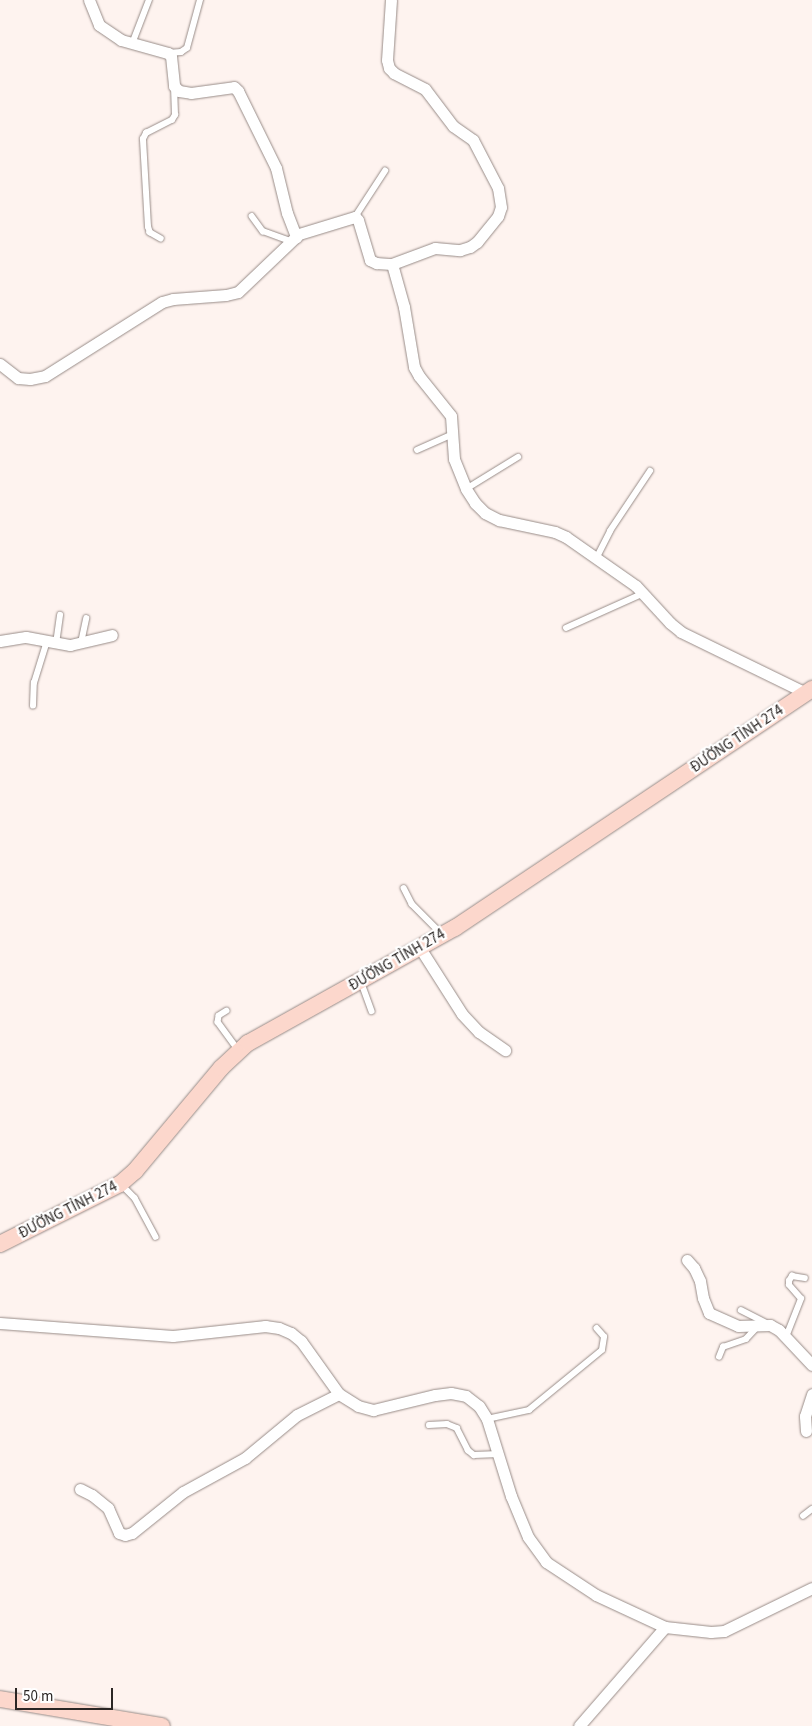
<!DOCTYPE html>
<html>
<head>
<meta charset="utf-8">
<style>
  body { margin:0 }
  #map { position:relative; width:812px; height:1726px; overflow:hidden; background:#fef3ef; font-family:"Source Sans 3",sans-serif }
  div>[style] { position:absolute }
  .roads { filter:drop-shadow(0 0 1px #988c88) drop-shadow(0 0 1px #988c88) }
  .service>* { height:5.5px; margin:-2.75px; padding:0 2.75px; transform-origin:2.75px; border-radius:2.75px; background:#fff }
  .minor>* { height:11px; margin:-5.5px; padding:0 5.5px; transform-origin:5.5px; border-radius:5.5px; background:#fff }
  .secondary>* { height:16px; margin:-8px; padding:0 8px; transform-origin:8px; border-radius:8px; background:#fcd7cc }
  span { translate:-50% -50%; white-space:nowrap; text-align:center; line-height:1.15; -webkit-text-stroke:4.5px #fff; paint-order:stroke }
  .street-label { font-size:15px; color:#2b2624 }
  .scale { position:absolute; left:15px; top:1688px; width:98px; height:22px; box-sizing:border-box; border:2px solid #2b2624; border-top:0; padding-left:6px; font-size:15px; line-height:18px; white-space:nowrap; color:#2b2624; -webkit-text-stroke:4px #fff; paint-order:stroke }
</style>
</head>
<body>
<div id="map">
  <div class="roads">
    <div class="service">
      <i style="left:132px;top:44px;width:47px;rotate:-68.9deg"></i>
      <i style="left:168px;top:53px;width:13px;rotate:-4deg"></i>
      <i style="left:181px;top:52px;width:7px;rotate:-34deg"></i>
      <i style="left:187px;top:48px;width:50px;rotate:-74.8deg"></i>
      <i style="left:252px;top:216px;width:19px;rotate:54deg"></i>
      <i style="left:263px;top:231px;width:29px;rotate:20deg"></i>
      <i style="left:355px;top:217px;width:55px;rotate:-56.9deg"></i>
      <i style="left:161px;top:239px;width:13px;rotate:-151deg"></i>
      <i style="left:150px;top:233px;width:6px;rotate:-108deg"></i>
      <i style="left:148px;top:227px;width:88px;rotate:-93.3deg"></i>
      <i style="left:143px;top:139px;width:7px;rotate:-63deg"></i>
      <i style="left:146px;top:133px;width:29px;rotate:-27deg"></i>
      <i style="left:172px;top:120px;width:6px;rotate:-59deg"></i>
      <i style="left:175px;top:115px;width:26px;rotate:-92deg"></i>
      <i style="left:417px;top:450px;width:39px;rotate:-24deg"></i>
      <i style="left:466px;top:489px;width:61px;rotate:-31.6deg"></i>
      <i style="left:597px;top:557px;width:29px;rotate:-63deg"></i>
      <i style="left:610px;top:531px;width:72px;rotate:-56.3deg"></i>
      <i style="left:566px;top:628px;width:85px;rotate:-24.2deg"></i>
      <i style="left:81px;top:643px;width:25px;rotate:-78deg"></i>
      <i style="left:56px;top:644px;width:29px;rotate:-82deg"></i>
      <i style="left:33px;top:706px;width:23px;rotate:-88deg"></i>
      <i style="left:34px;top:683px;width:44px;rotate:-72.8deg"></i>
      <i style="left:404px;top:888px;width:18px;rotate:63deg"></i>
      <i style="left:412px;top:904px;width:41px;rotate:45deg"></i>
      <i style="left:361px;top:981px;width:32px;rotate:70deg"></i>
      <i style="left:227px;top:1011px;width:9px;rotate:148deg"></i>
      <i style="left:219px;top:1016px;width:6px;rotate:99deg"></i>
      <i style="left:218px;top:1022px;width:34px;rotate:54deg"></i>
      <i style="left:122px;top:1185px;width:18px;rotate:45deg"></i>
      <i style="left:135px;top:1198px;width:44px;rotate:61.7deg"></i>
      <i style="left:741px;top:1310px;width:28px;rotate:27deg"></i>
      <i style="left:786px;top:1337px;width:41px;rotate:-68.5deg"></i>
      <i style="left:801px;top:1299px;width:18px;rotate:-131deg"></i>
      <i style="left:789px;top:1285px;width:4px;rotate:-90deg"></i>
      <i style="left:789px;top:1281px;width:6px;rotate:-59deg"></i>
      <i style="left:792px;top:1276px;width:13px;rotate:9deg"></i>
      <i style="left:719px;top:1357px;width:11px;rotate:-68deg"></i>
      <i style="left:723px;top:1347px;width:24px;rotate:-19deg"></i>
      <i style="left:746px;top:1339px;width:18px;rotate:-47deg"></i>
      <i style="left:487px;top:1419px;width:43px;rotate:-12.1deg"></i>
      <i style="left:529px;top:1410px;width:94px;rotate:-39.4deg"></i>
      <i style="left:602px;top:1350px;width:13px;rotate:-81deg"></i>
      <i style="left:604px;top:1337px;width:11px;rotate:-131deg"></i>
      <i style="left:429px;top:1425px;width:18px;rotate:-3deg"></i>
      <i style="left:447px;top:1424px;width:11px;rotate:22deg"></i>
      <i style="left:457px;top:1428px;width:25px;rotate:63deg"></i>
      <i style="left:468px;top:1450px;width:8px;rotate:40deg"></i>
      <i style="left:474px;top:1455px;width:25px;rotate:-2deg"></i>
      <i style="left:803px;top:1516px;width:11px;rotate:-38deg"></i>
    </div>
    <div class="minor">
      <i style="left:89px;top:0;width:27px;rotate:68deg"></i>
      <i style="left:99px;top:25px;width:27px;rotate:34deg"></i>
      <i style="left:121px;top:40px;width:49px;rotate:15.5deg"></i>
      <i style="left:168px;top:53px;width:4px;rotate:45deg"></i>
      <i style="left:171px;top:56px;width:30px;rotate:84deg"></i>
      <i style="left:174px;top:86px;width:7px;rotate:45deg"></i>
      <i style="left:179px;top:91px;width:12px;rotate:9deg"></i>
      <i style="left:191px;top:93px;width:43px;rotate:-7.9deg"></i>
      <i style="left:234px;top:87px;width:6px;rotate:45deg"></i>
      <i style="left:238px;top:91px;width:86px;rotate:63.7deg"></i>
      <i style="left:276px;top:168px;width:46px;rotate:76.3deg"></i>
      <i style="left:287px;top:213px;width:26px;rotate:69deg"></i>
      <i style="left:392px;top:264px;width:45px;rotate:74.4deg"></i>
      <i style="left:404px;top:307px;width:61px;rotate:80.5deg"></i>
      <i style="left:414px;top:367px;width:10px;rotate:61deg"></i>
      <i style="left:419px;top:376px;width:51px;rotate:51.3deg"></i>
      <i style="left:451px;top:416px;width:43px;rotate:86deg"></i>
      <i style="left:454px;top:459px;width:32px;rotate:68deg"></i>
      <i style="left:466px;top:489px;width:17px;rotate:57deg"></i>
      <i style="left:475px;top:503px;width:14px;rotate:45deg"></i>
      <i style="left:485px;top:513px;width:16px;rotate:27deg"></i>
      <i style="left:499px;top:520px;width:57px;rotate:12.1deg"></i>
      <i style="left:555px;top:532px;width:12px;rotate:24deg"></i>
      <i style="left:566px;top:537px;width:85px;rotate:35deg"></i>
      <i style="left:636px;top:586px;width:50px;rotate:47.4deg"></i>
      <i style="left:670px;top:623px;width:14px;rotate:39deg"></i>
      <i style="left:681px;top:632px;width:139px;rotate:26deg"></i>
      <i style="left:0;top:364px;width:23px;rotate:38deg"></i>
      <i style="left:18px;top:378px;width:12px;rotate:5deg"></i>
      <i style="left:30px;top:379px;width:15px;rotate:-11deg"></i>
      <i style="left:45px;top:376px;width:138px;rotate:-32.3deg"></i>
      <i style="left:162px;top:302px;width:11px;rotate:-15deg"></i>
      <i style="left:173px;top:299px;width:53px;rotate:-4.3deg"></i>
      <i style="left:226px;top:295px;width:12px;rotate:-14deg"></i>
      <i style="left:238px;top:292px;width:84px;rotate:-43.6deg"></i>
      <i style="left:299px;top:234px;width:59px;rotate:-16.9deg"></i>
      <i style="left:355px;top:217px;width:4px;rotate:45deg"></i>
      <i style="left:358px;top:220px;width:42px;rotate:73.3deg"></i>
      <i style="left:370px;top:260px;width:7px;rotate:27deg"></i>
      <i style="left:376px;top:263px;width:16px;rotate:4deg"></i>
      <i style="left:392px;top:264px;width:46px;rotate:-20.4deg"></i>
      <i style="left:435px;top:248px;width:25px;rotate:5deg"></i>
      <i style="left:460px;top:250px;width:10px;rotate:-17deg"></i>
      <i style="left:470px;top:247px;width:9px;rotate:-36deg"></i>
      <i style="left:477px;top:242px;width:33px;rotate:-51deg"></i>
      <i style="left:498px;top:216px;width:9px;rotate:-72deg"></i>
      <i style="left:501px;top:207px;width:19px;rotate:-99deg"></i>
      <i style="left:498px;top:188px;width:54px;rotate:-117.5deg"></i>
      <i style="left:473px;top:140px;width:24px;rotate:-145deg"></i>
      <i style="left:453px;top:126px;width:46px;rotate:-127.1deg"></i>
      <i style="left:425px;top:89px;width:35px;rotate:-153deg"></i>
      <i style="left:394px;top:73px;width:7px;rotate:-135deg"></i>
      <i style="left:389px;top:68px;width:8px;rotate:-104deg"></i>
      <i style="left:387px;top:60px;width:60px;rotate:-86.2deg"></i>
      <i style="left:0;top:641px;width:26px;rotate:-9deg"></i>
      <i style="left:26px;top:637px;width:45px;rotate:10.3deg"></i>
      <i style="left:70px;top:645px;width:43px;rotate:-13.4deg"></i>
      <i style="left:420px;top:948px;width:78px;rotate:57.5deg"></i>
      <i style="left:462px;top:1014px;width:25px;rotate:47deg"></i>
      <i style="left:479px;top:1032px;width:32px;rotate:35deg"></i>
      <i style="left:687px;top:1260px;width:11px;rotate:49deg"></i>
      <i style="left:694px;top:1268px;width:14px;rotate:65deg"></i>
      <i style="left:700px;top:1281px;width:17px;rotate:80deg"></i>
      <i style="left:703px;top:1298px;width:16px;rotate:68deg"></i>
      <i style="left:709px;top:1313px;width:32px;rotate:24deg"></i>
      <i style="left:738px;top:1326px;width:32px;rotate:-2deg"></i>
      <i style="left:770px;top:1325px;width:10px;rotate:29deg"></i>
      <i style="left:779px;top:1330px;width:48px;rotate:46.7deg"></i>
      <i style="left:0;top:1323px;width:173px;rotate:4.3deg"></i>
      <i style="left:173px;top:1336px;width:93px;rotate:-6.2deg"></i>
      <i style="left:265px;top:1326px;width:14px;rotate:8deg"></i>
      <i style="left:279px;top:1328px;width:13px;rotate:23deg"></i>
      <i style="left:291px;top:1333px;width:13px;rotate:39deg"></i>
      <i style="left:301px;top:1341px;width:65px;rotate:54.4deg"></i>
      <i style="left:339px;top:1394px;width:22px;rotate:32deg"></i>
      <i style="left:358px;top:1406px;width:16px;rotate:15deg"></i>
      <i style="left:373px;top:1410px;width:64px;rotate:-13.6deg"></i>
      <i style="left:435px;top:1395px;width:16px;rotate:-7deg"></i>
      <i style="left:451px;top:1393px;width:15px;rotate:11deg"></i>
      <i style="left:466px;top:1396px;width:16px;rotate:38deg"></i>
      <i style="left:479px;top:1406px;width:15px;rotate:58deg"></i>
      <i style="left:487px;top:1419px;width:81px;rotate:72.7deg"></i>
      <i style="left:511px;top:1496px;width:44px;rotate:67.5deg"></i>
      <i style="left:528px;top:1537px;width:31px;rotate:54deg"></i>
      <i style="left:546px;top:1562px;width:60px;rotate:33.4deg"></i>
      <i style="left:596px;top:1595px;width:76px;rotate:24.9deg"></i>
      <i style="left:665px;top:1627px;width:46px;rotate:6.2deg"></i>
      <i style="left:711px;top:1632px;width:13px;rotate:-4deg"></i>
      <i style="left:724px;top:1631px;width:98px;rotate:-26deg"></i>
      <i style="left:806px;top:1431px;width:15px;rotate:-94deg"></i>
      <i style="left:805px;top:1416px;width:23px;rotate:-72deg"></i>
      <i style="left:80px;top:1489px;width:13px;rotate:27deg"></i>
      <i style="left:92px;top:1495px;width:21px;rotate:39deg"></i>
      <i style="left:108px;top:1508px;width:27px;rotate:66deg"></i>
      <i style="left:119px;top:1533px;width:6px;rotate:18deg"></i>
      <i style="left:125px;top:1535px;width:7px;rotate:-16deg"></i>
      <i style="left:132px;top:1533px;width:65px;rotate:-38.8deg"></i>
      <i style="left:183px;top:1492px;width:71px;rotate:-28.7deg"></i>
      <i style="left:245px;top:1458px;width:67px;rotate:-39.6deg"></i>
      <i style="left:297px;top:1415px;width:47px;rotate:-26.6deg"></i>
      <i style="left:579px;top:1726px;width:131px;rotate:-49deg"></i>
    </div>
    <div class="secondary">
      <i style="left:0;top:1244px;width:134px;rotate:-26.6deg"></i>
      <i style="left:120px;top:1184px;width:20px;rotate:-41deg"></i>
      <i style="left:135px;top:1171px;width:134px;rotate:-50.1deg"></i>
      <i style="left:221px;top:1068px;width:37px;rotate:-43deg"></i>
      <i style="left:248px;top:1043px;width:237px;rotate:-29.1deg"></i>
      <i style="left:455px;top:928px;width:430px;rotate:-33.8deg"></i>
      <i style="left:0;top:1699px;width:164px;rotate:9.5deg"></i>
    </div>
  </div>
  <div class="street-label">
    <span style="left:737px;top:739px;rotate:-34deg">ĐƯỜNG TỈNH 274</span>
    <span style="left:397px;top:960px;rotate:-30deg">ĐƯỜNG TỈNH 274</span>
    <span style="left:68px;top:1210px;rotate:-27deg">ĐƯỜNG TỈNH 274</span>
  </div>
  <div class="scale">50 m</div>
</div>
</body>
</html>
